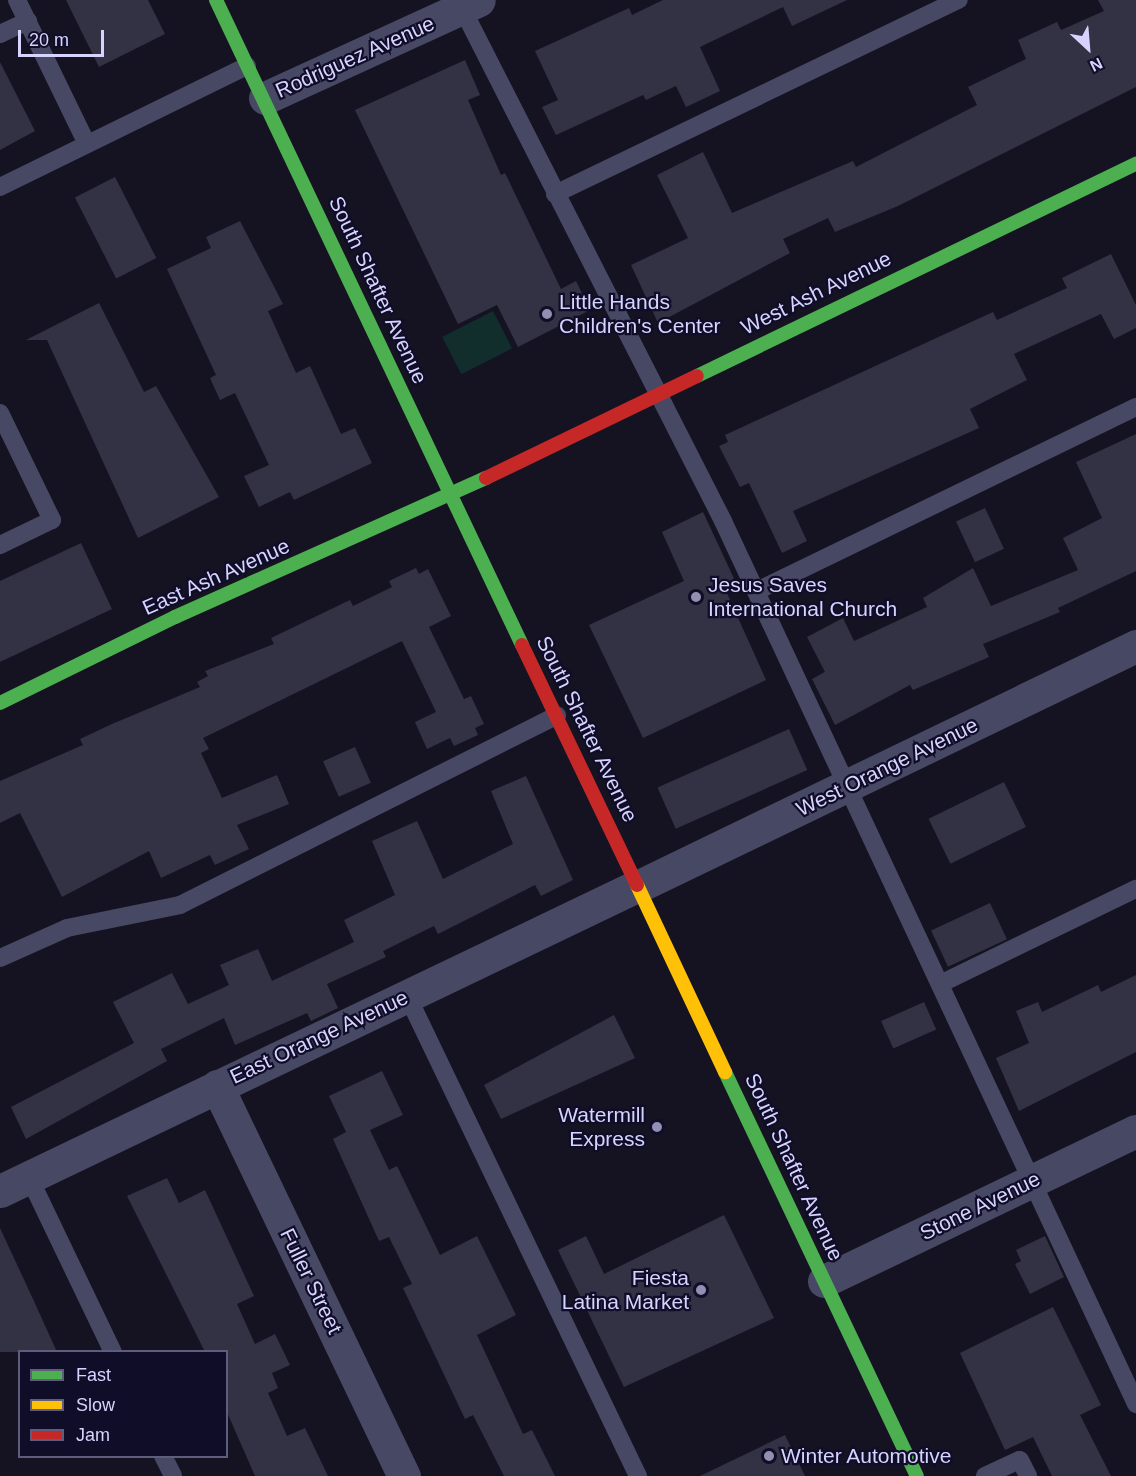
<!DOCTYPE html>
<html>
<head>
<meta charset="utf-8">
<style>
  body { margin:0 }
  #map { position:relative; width:1136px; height:1476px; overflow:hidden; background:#151322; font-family:Helvetica,sans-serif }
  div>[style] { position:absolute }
  .green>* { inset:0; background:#112e2d; transform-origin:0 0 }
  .building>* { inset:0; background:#333144; transform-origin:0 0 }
  .lane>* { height:18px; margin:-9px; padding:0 9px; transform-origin:9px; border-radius:9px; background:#474863 }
  .street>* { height:33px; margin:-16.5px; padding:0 16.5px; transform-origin:16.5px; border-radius:16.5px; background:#474863 }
  .fast>* { height:14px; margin:-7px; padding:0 7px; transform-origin:7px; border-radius:7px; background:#4caf50 }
  .slow>* { height:14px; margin:-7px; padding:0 7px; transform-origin:7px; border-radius:7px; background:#ffc107 }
  .jam>* { height:14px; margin:-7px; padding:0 7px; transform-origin:7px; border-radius:7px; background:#c62828 }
  .dots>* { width:16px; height:16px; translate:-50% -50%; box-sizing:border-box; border:3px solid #100d28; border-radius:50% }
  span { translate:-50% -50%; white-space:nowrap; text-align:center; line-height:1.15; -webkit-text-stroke:4.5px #100d28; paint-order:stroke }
  .street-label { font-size:21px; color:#d6d4ff }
  .poi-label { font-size:21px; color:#d6d4ff }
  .left { translate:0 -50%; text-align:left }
  .right { translate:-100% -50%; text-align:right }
  .legend { position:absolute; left:18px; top:1350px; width:210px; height:108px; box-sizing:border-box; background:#100d28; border:2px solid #5f5d7e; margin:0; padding:8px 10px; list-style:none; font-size:18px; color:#d6d4ff }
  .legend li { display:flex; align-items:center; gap:12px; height:30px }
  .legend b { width:30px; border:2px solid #5f5d7e }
  .north { position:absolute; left:1058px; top:18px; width:60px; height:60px; -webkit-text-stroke:4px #100d28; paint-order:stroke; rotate:154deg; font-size:16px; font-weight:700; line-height:24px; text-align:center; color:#d6d4ff }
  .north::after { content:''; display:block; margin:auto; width:21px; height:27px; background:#d6d4ff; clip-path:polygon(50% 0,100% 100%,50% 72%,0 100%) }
  .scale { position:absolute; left:18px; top:30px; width:86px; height:27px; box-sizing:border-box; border:3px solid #d6d4ff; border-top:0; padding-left:8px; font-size:18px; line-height:21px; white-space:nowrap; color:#d6d4ff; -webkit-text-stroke:4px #100d28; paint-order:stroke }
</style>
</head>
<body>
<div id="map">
  <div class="green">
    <i style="left:493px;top:311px;width:42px;height:57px;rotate:63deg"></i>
  </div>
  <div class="building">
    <i style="clip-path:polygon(66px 0,148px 0,165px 34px,99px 67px)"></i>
    <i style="clip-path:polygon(663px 0,847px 0,792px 26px,783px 7px,700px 47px,720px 91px,686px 107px,676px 86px,646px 100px,643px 95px,556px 135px,542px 107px,558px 100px,535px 51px,629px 8px,632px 15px)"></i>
    <i style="clip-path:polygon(1098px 0,1136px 0,1136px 87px,898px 206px,835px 232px,828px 218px,783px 239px,790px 253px,658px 323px,631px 265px,688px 238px,657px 175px,703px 152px,732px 213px,853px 161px,856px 167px,977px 105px,968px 87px,1026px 59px,1018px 40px,1057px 22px,1061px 30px,1104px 11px)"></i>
    <i style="clip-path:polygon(465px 60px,480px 95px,468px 100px,501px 175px,505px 173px,561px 289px,576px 281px,590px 310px,518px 347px,497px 305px,458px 324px,355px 110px)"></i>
    <i style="clip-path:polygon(0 62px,35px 131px,0 150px)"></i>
    <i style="left:115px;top:177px;width:91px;height:45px;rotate:63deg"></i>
    <i style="clip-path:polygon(240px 221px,283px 304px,268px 311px,296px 373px,310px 366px,341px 434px,355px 428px,372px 463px,294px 500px,290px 492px,259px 507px,244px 476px,269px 465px,235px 393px,220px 400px,210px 378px,216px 375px,167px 269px,211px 248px,206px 237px)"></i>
    <i style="clip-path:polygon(1111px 254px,1136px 305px,1136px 328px,1114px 339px,1101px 314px,1014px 354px,1027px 380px,970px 409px,979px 428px,793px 511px,807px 541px,782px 553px,749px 483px,740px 487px,719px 446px,728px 442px,725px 435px,993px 312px,997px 320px,1067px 288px,1062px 278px)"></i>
    <i style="clip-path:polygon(99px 303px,144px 392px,156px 386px,219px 497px,138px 538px,47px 340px,26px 340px)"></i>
    <i style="clip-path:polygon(1136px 434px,1136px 571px,1058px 608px,1060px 612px,983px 644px,989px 657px,913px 690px,910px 685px,835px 725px,812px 679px,825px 672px,807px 637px,843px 618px,854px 641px,927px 607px,923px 598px,973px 568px,991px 606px,1078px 570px,1063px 538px,1102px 518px,1076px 462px)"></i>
    <i style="left:985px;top:508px;width:45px;height:32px;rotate:65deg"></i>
    <i style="clip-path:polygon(703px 512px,737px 585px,726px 591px,766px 680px,643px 738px,589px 625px,684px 581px,662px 532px)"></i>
    <i style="clip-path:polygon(81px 543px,112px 609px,0 662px,0 581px)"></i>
    <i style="clip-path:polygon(416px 568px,419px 574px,428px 569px,451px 616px,429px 627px,464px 699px,471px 696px,484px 724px,475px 728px,478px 735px,454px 746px,450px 738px,427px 749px,415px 722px,436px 712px,402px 641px,203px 738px,209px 749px,201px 753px,222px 798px,277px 775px,289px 804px,237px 825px,249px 849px,215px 865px,210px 855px,161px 878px,149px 851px,62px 897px,20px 813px,0 823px,0 781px,83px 745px,80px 739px,112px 724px,200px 687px,197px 682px,208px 676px,205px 671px,274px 644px,271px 638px,350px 600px,353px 606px,392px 587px,389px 581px)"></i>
    <i style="left:789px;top:729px;width:45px;height:144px;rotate:66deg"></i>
    <i style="left:355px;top:747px;width:39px;height:35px;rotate:66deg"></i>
    <i style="clip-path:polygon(526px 776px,573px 880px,541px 896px,535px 885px,438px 934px,434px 926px,383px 951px,386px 957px,327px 984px,338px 1008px,311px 1021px,307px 1013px,235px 1045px,224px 1018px,161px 1049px,167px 1061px,26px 1139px,11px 1107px,134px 1043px,113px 1002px,172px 973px,188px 1004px,229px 985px,220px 965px,258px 949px,272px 981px,354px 942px,344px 920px,395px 895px,372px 841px,417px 821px,443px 879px,513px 844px,491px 791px)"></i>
    <i style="left:1004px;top:782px;width:50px;height:84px;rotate:64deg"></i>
    <i style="left:990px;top:903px;width:40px;height:65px;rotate:65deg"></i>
    <i style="clip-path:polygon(1136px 975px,1136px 1052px,1019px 1111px,996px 1058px,1029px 1043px,1016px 1011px,1038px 1002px,1042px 1012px,1098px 985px,1101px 992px)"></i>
    <i style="left:924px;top:1002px;width:30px;height:47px;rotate:66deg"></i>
    <i style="clip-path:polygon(614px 1015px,635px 1058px,501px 1119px,484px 1085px)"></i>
    <i style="clip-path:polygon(382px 1071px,403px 1115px,370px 1130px,389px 1170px,397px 1166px,440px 1255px,477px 1236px,516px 1315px,477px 1335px,523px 1434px,532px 1430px,555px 1476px,504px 1476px,473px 1415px,465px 1419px,403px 1288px,412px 1284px,389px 1237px,379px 1241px,333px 1139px,346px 1132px,329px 1096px)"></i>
    <i style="clip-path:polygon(167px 1178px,179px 1203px,205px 1190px,254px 1296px,237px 1304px,255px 1344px,275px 1334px,290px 1365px,272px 1373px,278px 1388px,268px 1393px,287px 1436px,305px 1428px,328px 1476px,255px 1476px,226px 1410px,226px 1352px,205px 1352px,127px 1196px)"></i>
    <i style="clip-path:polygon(724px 1215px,774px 1318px,624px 1387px,558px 1250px,586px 1236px,604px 1274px)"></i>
    <i style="clip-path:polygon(0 1228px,33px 1299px,57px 1352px,0 1352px)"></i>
    <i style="clip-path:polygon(1045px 1236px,1064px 1277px,1030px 1294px,1015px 1264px,1021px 1261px,1016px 1250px)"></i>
    <i style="clip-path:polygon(1053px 1307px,1101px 1405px,1080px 1415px,1111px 1476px,1052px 1476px,1033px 1437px,1005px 1450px,960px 1353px)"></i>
    <i style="clip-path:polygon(785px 1435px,805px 1476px,700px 1476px)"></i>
  </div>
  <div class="lane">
    <i style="left:17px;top:0;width:160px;rotate:64.1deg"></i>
    <i style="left:462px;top:8px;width:576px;rotate:63.03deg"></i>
    <i style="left:723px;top:521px;width:975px;rotate:64.93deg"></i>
    <i style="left:0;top:34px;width:31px;rotate:-25deg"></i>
    <i style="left:0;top:187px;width:275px;rotate:-26.1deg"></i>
    <i style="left:555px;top:194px;width:448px;rotate:-25.7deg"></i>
    <i style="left:0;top:413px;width:119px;rotate:64.1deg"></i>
    <i style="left:52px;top:520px;width:58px;rotate:154.3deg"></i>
    <i style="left:757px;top:591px;width:421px;rotate:-25.9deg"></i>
    <i style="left:0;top:958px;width:73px;rotate:-24.1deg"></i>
    <i style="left:67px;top:928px;width:115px;rotate:-11.5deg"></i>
    <i style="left:180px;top:905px;width:422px;rotate:-26.7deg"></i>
    <i style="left:942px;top:983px;width:216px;rotate:-25.9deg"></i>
    <i style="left:407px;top:995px;width:534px;rotate:64.35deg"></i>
    <i style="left:29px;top:1177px;width:194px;rotate:64.4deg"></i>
    <i style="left:163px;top:1456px;width:22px;rotate:63deg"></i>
    <i style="left:985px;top:1476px;width:38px;rotate:-25deg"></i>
    <i style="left:1020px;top:1460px;width:18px;rotate:63deg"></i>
  </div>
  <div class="street">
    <i style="left:265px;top:98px;width:235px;rotate:-24.6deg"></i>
    <i style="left:637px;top:887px;width:554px;rotate:-25.78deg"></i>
    <i style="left:217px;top:1086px;width:433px;rotate:64.4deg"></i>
    <i style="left:0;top:1191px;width:708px;rotate:-25.59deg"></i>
    <i style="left:824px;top:1281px;width:346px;rotate:-25.7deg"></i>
  </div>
  <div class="fast">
    <i style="left:216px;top:0;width:714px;rotate:64.62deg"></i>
    <i style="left:697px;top:376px;width:488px;rotate:-25.8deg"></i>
    <i style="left:0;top:703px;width:195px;rotate:-26.2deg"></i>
    <i style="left:175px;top:617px;width:341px;rotate:-24.1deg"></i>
    <i style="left:725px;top:1072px;width:447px;rotate:64.6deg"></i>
  </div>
  <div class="slow">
    <i style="left:637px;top:885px;width:207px;rotate:64.8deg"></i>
  </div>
  <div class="jam">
    <i style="left:486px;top:478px;width:234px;rotate:-25.8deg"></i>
    <i style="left:522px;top:645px;width:266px;rotate:64.4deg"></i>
  </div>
  <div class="dots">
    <i style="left:547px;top:314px;background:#9290b2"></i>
    <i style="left:696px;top:597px;background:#9290b2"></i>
    <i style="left:657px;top:1127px;background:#9290b2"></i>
    <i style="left:701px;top:1290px;background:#9290b2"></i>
    <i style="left:769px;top:1456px;background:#9290b2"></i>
  </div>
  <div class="street-label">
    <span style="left:355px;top:57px;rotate:-24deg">Rodriguez Avenue</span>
    <span style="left:378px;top:290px;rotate:65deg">South Shafter Avenue</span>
    <span style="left:816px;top:293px;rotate:-26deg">West Ash Avenue</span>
    <span style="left:216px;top:577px;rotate:-24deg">East Ash Avenue</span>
    <span style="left:587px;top:729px;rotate:64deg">South Shafter Avenue</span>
    <span style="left:887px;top:767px;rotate:-26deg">West Orange Avenue</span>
    <span style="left:319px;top:1037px;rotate:-25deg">East Orange Avenue</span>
    <span style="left:794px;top:1167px;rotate:65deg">South Shafter Avenue</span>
    <span style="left:980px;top:1206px;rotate:-26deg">Stone Avenue</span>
    <span style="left:311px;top:1281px;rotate:64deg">Fuller Street</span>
  </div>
  <div class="poi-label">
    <span class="left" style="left:559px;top:314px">Little Hands<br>Children's Center</span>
    <span class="left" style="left:708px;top:597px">Jesus Saves<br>International Church</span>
    <span class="right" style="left:645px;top:1127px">Watermill<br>Express</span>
    <span class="right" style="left:689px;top:1290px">Fiesta<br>Latina Market</span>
    <span class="left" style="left:781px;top:1456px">Winter Automotive</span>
  </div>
  <ul class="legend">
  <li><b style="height:8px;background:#4caf50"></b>Fast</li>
  <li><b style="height:8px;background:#ffc107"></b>Slow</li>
  <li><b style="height:8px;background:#c62828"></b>Jam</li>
  </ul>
  <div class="north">N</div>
  <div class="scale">20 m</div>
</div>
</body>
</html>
